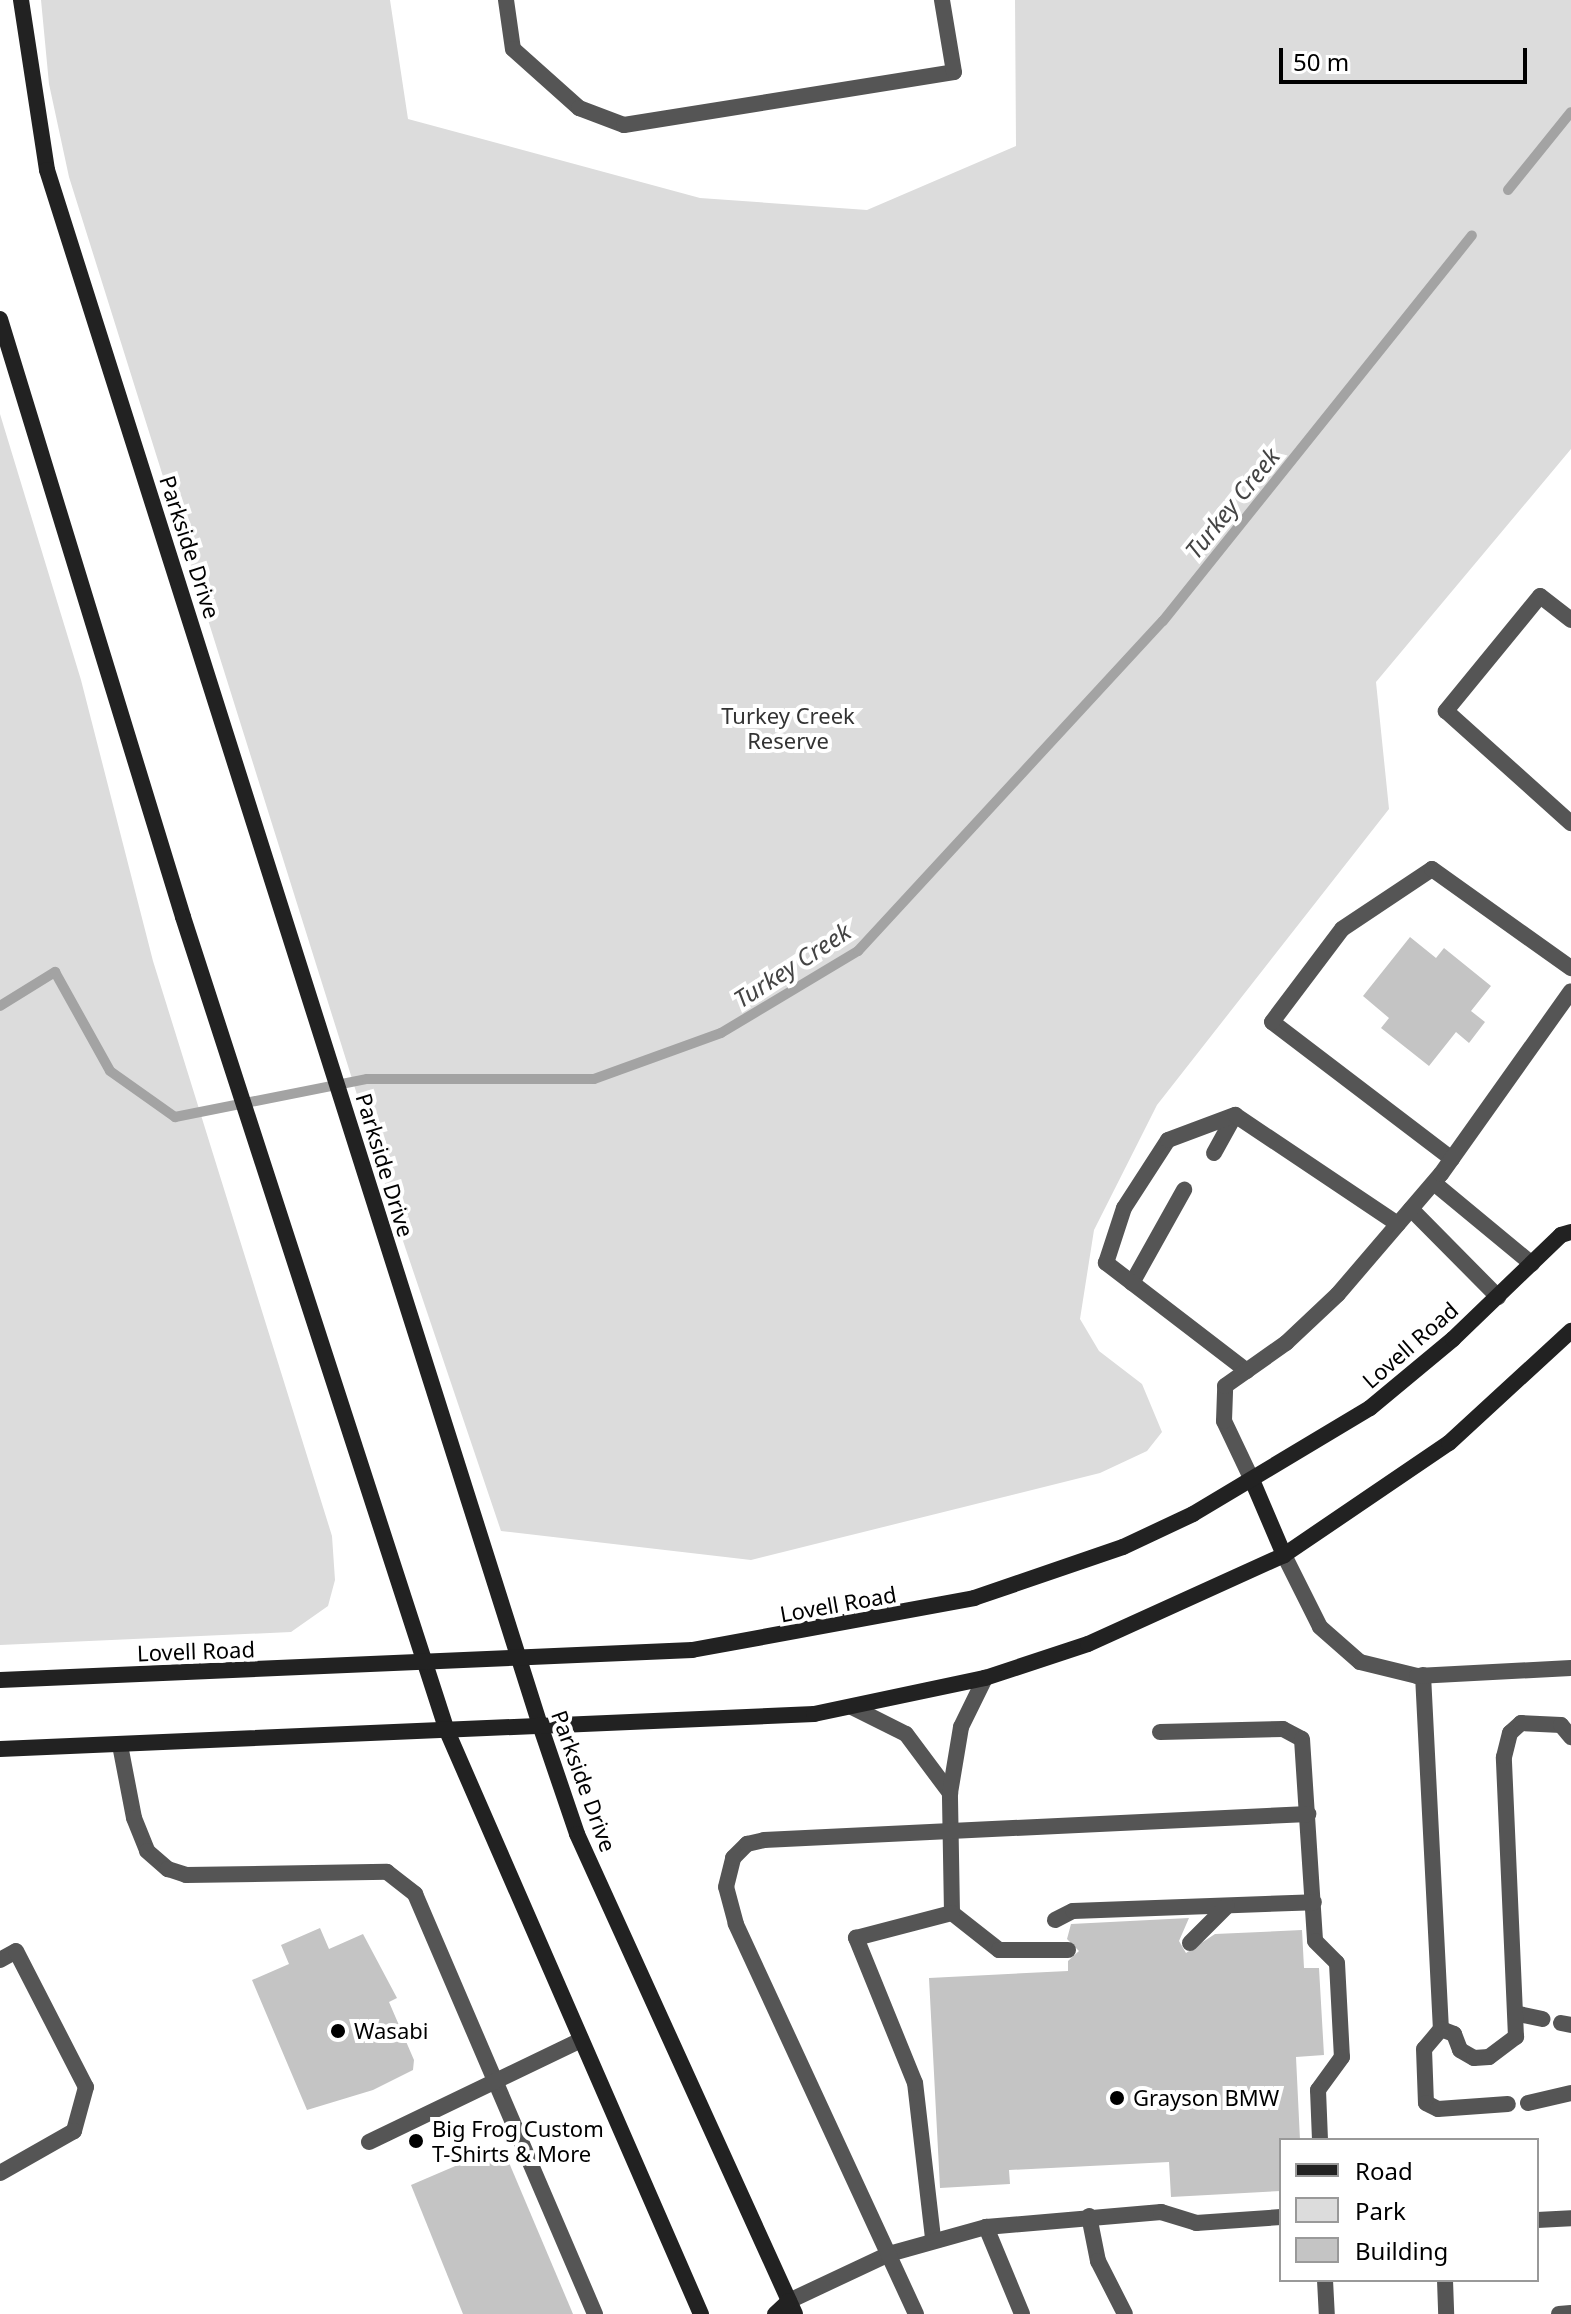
<!DOCTYPE html>
<html>
<head>
<meta charset="utf-8">
<style>
  body { margin:0 }
  #map { position:relative; width:1571px; height:2314px; overflow:hidden; background:#fff; font-family:"Noto Sans",sans-serif }
  div>[style] { position:absolute }
  .green>* { inset:0; background:#dcdcdc }
  .stream>* { height:10px; margin:-5px; padding:0 5px; transform-origin:5px; border-radius:5px; background:#a3a3a3 }
  .building>* { inset:0; background:#c4c4c4 }
  .lane>* { height:16px; margin:-8px; padding:0 8px; transform-origin:8px; border-radius:8px; background:#555 }
  .street>* { height:16px; margin:-8px; padding:0 8px; transform-origin:8px; border-radius:8px; background:#555 }
  .secondary>* { height:16px; margin:-8px; padding:0 8px; transform-origin:8px; border-radius:8px; background:#222 }
  .dots>* { width:22px; height:22px; translate:-50% -50%; box-sizing:border-box; border:4px solid #fff; border-radius:50% }
  span { translate:-50% -50%; white-space:nowrap; text-align:center; line-height:1.15; -webkit-text-stroke:8px #fff; paint-order:stroke }
  .street-label { font-size:22px; color:#000 }
  .park-label { font-size:22px; color:#333 }
  .poi-label { font-size:22px; color:#000 }
  .left { translate:0 -50%; text-align:left }
  .water-label { font-size:24px; color:#444; font-style:italic }
  .legend { position:absolute; left:1279px; top:2138px; width:260px; height:144px; box-sizing:border-box; background:#fff; border:2px solid #999; margin:0; padding:10px 14px; list-style:none; font-size:24px; color:#000 }
  .legend li { display:flex; align-items:center; gap:16px; height:40px }
  .legend b { width:40px; border:2px solid #999 }
  .scale { position:absolute; left:1279px; top:48px; width:248px; height:36px; box-sizing:border-box; border:4px solid #000; border-top:0; padding-left:10px; font-size:24px; line-height:28px; white-space:nowrap; color:#000; -webkit-text-stroke:6px #fff; paint-order:stroke }
</style>
</head>
<body>
<div id="map">
  <div class="green">
    <i style="clip-path:polygon(41px 0,390px 0,408px 119px,700px 198px,867px 210px,1016px 146px,1015px 0,1571px 0,1571px 449px,1376px 682px,1389px 809px,1157px 1105px,1094px 1230px,1080px 1319px,1099px 1351px,1142px 1384px,1162px 1432px,1147px 1451px,1100px 1473px,751px 1560px,501px 1531px,402px 1238px,69px 177px,49px 84px)"></i>
    <i style="clip-path:polygon(0 414px,81px 680px,153px 961px,332px 1536px,335px 1580px,328px 1606px,291px 1632px,0 1645px)"></i>
  </div>
  <div class="stream">
    <i style="left:1508px;top:190px;width:100px;rotate:-51.1deg"></i>
    <i style="left:0;top:1006px;width:65px;rotate:-31.7deg"></i>
    <i style="left:55px;top:972px;width:113px;rotate:60.9deg"></i>
    <i style="left:110px;top:1071px;width:80px;rotate:35.3deg"></i>
    <i style="left:175px;top:1117px;width:196px;rotate:-11.2deg"></i>
    <i style="left:367px;top:1079px;width:227px"></i>
    <i style="left:594px;top:1079px;width:135px;rotate:-19.9deg"></i>
    <i style="left:721px;top:1033px;width:160px;rotate:-30.9deg"></i>
    <i style="left:858px;top:951px;width:449px;rotate:-47.3deg"></i>
    <i style="left:1163px;top:621px;width:494px;rotate:-51.3deg"></i>
  </div>
  <div class="building">
    <i style="clip-path:polygon(1410px 937px,1436px 958px,1444px 948px,1491px 986px,1471px 1011px,1485px 1022px,1469px 1043px,1456px 1032px,1429px 1066px,1381px 1028px,1389px 1018px,1363px 996px)"></i>
    <i style="clip-path:polygon(1189px 1918px,1179px 1941px,1186px 1953px,1215px 1934px,1302px 1930px,1304px 1968px,1319px 1968px,1324px 2055px,1296px 2057px,1300px 2140px,1281px 2140px,1281px 2191px,1171px 2197px,1169px 2162px,1009px 2170px,1010px 2184px,940px 2188px,929px 1978px,1068px 1971px,1068px 1961px,1079px 1951px,1067px 1939px,1071px 1924px)"></i>
    <i style="clip-path:polygon(320px 1928px,329px 1949px,363px 1934px,397px 1998px,389px 2002px,414px 2060px,413px 2070px,373px 2090px,307px 2110px,252px 1980px,289px 1964px,281px 1945px)"></i>
    <i style="clip-path:polygon(502px 2146px,573px 2314px,463px 2314px,411px 2185px)"></i>
  </div>
  <div class="lane">
    <i style="left:506px;top:0;width:49px;rotate:81.9deg"></i>
    <i style="left:513px;top:49px;width:89px;rotate:41.8deg"></i>
    <i style="left:579px;top:108px;width:48px;rotate:20.7deg"></i>
    <i style="left:624px;top:125px;width:334px;rotate:-9.1deg"></i>
    <i style="left:954px;top:72px;width:73px;rotate:-99.5deg"></i>
    <i style="left:1571px;top:620px;width:39px;rotate:-142deg"></i>
    <i style="left:1540px;top:596px;width:149px;rotate:129.3deg"></i>
    <i style="left:1446px;top:711px;width:168px;rotate:41.9deg"></i>
    <i style="left:1214px;top:1153px;width:43px;rotate:-61.1deg"></i>
    <i style="left:1452px;top:1159px;width:226px;rotate:-142.7deg"></i>
    <i style="left:1272px;top:1022px;width:116px;rotate:-53deg"></i>
    <i style="left:1342px;top:929px;width:108px;rotate:-33.7deg"></i>
    <i style="left:1432px;top:869px;width:171px;rotate:35.5deg"></i>
    <i style="left:1434px;top:1183px;width:127px;rotate:39.6deg"></i>
    <i style="left:1411px;top:1209px;width:124px;rotate:45.3deg"></i>
    <i style="left:1132px;top:1283px;width:107px;rotate:-60.8deg"></i>
    <i style="left:1247px;top:1371px;width:178px;rotate:-142.5deg"></i>
    <i style="left:1106px;top:1263px;width:58px;rotate:-71.9deg"></i>
    <i style="left:1124px;top:1208px;width:81px;rotate:-57.1deg"></i>
    <i style="left:1168px;top:1140px;width:72px;rotate:-20.5deg"></i>
    <i style="left:1235px;top:1115px;width:196px;rotate:33.8deg"></i>
    <i style="left:1252px;top:1480px;width:65px;rotate:-115.4deg"></i>
    <i style="left:1224px;top:1421px;width:35px;rotate:-88deg"></i>
    <i style="left:1225px;top:1386px;width:75px;rotate:-35.2deg"></i>
    <i style="left:1286px;top:1343px;width:71px;rotate:-43.3deg"></i>
    <i style="left:1338px;top:1294px;width:158px;rotate:-49.4deg"></i>
    <i style="left:1441px;top:1174px;width:224px;rotate:-54.6deg"></i>
    <i style="left:1423px;top:1675px;width:354px;rotate:87.1deg"></i>
    <i style="left:852px;top:1707px;width:60px;rotate:26.6deg"></i>
    <i style="left:906px;top:1734px;width:74px;rotate:53.3deg"></i>
    <i style="left:1160px;top:1732px;width:123px;rotate:-1.4deg"></i>
    <i style="left:1283px;top:1729px;width:21px;rotate:28deg"></i>
    <i style="left:1302px;top:1739px;width:202px;rotate:86.3deg"></i>
    <i style="left:1315px;top:1941px;width:31px;rotate:45deg"></i>
    <i style="left:1337px;top:1963px;width:94px;rotate:87deg"></i>
    <i style="left:1342px;top:2057px;width:41px;rotate:126deg"></i>
    <i style="left:1318px;top:2090px;width:50px;rotate:87.7deg"></i>
    <i style="left:120px;top:1745px;width:74px;rotate:79.1deg"></i>
    <i style="left:134px;top:1818px;width:35px;rotate:68deg"></i>
    <i style="left:147px;top:1851px;width:28px;rotate:41deg"></i>
    <i style="left:168px;top:1869px;width:19px;rotate:18deg"></i>
    <i style="left:186px;top:1875px;width:201px;rotate:-0.9deg"></i>
    <i style="left:387px;top:1872px;width:36px;rotate:38deg"></i>
    <i style="left:415px;top:1894px;width:457px;rotate:66.8deg"></i>
    <i style="left:952px;top:1913px;width:120px;rotate:-91deg"></i>
    <i style="left:950px;top:1793px;width:67px;rotate:-80.5deg"></i>
    <i style="left:961px;top:1727px;width:55px;rotate:-63.9deg"></i>
    <i style="left:952px;top:1913px;width:60px;rotate:38.2deg"></i>
    <i style="left:999px;top:1950px;width:69px"></i>
    <i style="left:1055px;top:1920px;width:20px;rotate:-27deg"></i>
    <i style="left:1073px;top:1911px;width:241px;rotate:-2.1deg"></i>
    <i style="left:1190px;top:1943px;width:52px;rotate:-45deg"></i>
    <i style="left:0;top:1960px;width:18px;rotate:-29deg"></i>
    <i style="left:16px;top:1951px;width:153px;rotate:62.8deg"></i>
    <i style="left:86px;top:2087px;width:46px;rotate:105.3deg"></i>
    <i style="left:74px;top:2131px;width:85px;rotate:150.4deg"></i>
    <i style="left:1519px;top:2014px;width:24px;rotate:12deg"></i>
    <i style="left:1561px;top:2023px;width:10px;rotate:11deg"></i>
    <i style="left:1441px;top:2029px;width:14px;rotate:21deg"></i>
    <i style="left:1454px;top:2034px;width:17px;rotate:69deg"></i>
    <i style="left:1460px;top:2050px;width:16px;rotate:30deg"></i>
    <i style="left:1474px;top:2058px;width:15px;rotate:-4deg"></i>
    <i style="left:1489px;top:2057px;width:34px;rotate:-37deg"></i>
    <i style="left:1516px;top:2037px;width:280px;rotate:-92.5deg"></i>
    <i style="left:1504px;top:1757px;width:25px;rotate:-76deg"></i>
    <i style="left:1510px;top:1733px;width:15px;rotate:-42deg"></i>
    <i style="left:1521px;top:1723px;width:40px;rotate:2.9deg"></i>
    <i style="left:1561px;top:1725px;width:16px;rotate:50deg"></i>
    <i style="left:1441px;top:2029px;width:26px;rotate:130deg"></i>
    <i style="left:1424px;top:2049px;width:54px;rotate:87.9deg"></i>
    <i style="left:1426px;top:2103px;width:13px;rotate:27deg"></i>
    <i style="left:1438px;top:2109px;width:70px;rotate:-4.1deg"></i>
    <i style="left:1528px;top:2103px;width:44px;rotate:-13.1deg"></i>
    <i style="left:369px;top:2142px;width:233px;rotate:-25.7deg"></i>
    <i style="left:1089px;top:2216px;width:46px;rotate:78.7deg"></i>
    <i style="left:1098px;top:2261px;width:59px;rotate:63deg"></i>
    <i style="left:1537px;top:2220px;width:34px;rotate:-3deg"></i>
    <i style="left:986px;top:2227px;width:94px;rotate:67.5deg"></i>
    <i style="left:933px;top:2238px;width:156px;rotate:-96.6deg"></i>
    <i style="left:915px;top:2083px;width:157px;rotate:-112.1deg"></i>
    <i style="left:856px;top:1938px;width:99px;rotate:-14.6deg"></i>
    <i style="left:1325px;top:2280px;width:34px;rotate:87deg"></i>
    <i style="left:1445px;top:2280px;width:34px;rotate:88deg"></i>
    <i style="left:789px;top:2301px;width:110px;rotate:-25.2deg"></i>
    <i style="left:889px;top:2254px;width:101px;rotate:-15.6deg"></i>
    <i style="left:986px;top:2227px;width:176px;rotate:-4.9deg"></i>
    <i style="left:1161px;top:2212px;width:37px;rotate:17deg"></i>
    <i style="left:1196px;top:2223px;width:85px;rotate:-4deg"></i>
    <i style="left:916px;top:2314px;width:430px;rotate:-114.8deg"></i>
    <i style="left:736px;top:1924px;width:38px;rotate:-105deg"></i>
    <i style="left:726px;top:1887px;width:30px;rotate:-76deg"></i>
    <i style="left:733px;top:1858px;width:20px;rotate:-45deg"></i>
    <i style="left:747px;top:1844px;width:17px;rotate:-13deg"></i>
    <i style="left:764px;top:1840px;width:545px;rotate:-2.74deg"></i>
    <i style="left:1559px;top:2314px;width:12px;rotate:-5deg"></i>
  </div>
  <div class="street">
    <i style="left:1284px;top:1555px;width:80px;rotate:63.4deg"></i>
    <i style="left:1320px;top:1627px;width:53px;rotate:41.2deg"></i>
    <i style="left:1360px;top:1662px;width:59px;rotate:13.8deg"></i>
    <i style="left:1417px;top:1676px;width:154px;rotate:-3deg"></i>
  </div>
  <div class="secondary">
    <i style="left:21px;top:0;width:172px;rotate:81.3deg"></i>
    <i style="left:47px;top:170px;width:1634px;rotate:72.41deg"></i>
    <i style="left:541px;top:1728px;width:112px;rotate:71.2deg"></i>
    <i style="left:577px;top:1834px;width:527px;rotate:65.57deg"></i>
    <i style="left:0;top:319px;width:625px;rotate:72.98deg"></i>
    <i style="left:183px;top:917px;width:856px;rotate:72.03deg"></i>
    <i style="left:447px;top:1731px;width:636px;rotate:66.46deg"></i>
    <i style="left:1252px;top:1480px;width:82px;rotate:66.9deg"></i>
    <i style="left:0;top:1680px;width:693px;rotate:-2.48deg"></i>
    <i style="left:692px;top:1650px;width:287px;rotate:-10.4deg"></i>
    <i style="left:974px;top:1598px;width:157px;rotate:-18.9deg"></i>
    <i style="left:1123px;top:1547px;width:77px;rotate:-25.2deg"></i>
    <i style="left:1193px;top:1514px;width:206px;rotate:-30.9deg"></i>
    <i style="left:1370px;top:1408px;width:108px;rotate:-39.7deg"></i>
    <i style="left:1453px;top:1339px;width:150px;rotate:-43.9deg"></i>
    <i style="left:1561px;top:1235px;width:10px;rotate:-17deg"></i>
    <i style="left:0;top:1749px;width:815px;rotate:-2.46deg"></i>
    <i style="left:814px;top:1714px;width:175px;rotate:-11.9deg"></i>
    <i style="left:985px;top:1678px;width:108px;rotate:-18.3deg"></i>
    <i style="left:1088px;top:1644px;width:215px;rotate:-24.4deg"></i>
    <i style="left:1284px;top:1555px;width:199px;rotate:-34.2deg"></i>
    <i style="left:1449px;top:1443px;width:166px;rotate:-42.6deg"></i>
    <i style="left:775px;top:2314px;width:19px;rotate:-43deg"></i>
  </div>
  <div class="dots">
    <i style="left:338px;top:2031px;background:#000"></i>
    <i style="left:1117px;top:2098px;background:#000"></i>
    <i style="left:416px;top:2141px;background:#000"></i>
  </div>
  <div class="street-label">
    <span style="left:190px;top:547px;rotate:72deg">Parkside Drive</span>
    <span style="left:385px;top:1165px;rotate:73deg">Parkside Drive</span>
    <span style="left:1410px;top:1345px;rotate:-41deg">Lovell Road</span>
    <span style="left:838px;top:1604px;rotate:-10deg">Lovell Road</span>
    <span style="left:196px;top:1651px;rotate:-2deg">Lovell Road</span>
    <span style="left:584px;top:1781px;rotate:70deg">Parkside Drive</span>
  </div>
  <div class="park-label">
    <span style="left:788px;top:728px">Turkey Creek<br>Reserve</span>
  </div>
  <div class="poi-label">
    <span class="left" style="left:354px;top:2031px">Wasabi</span>
    <span class="left" style="left:1133px;top:2098px">Grayson BMW</span>
    <span class="left" style="left:432px;top:2141px">Big Frog Custom<br>T-Shirts &amp; More</span>
  </div>
  <div class="water-label">
    <span style="left:1232px;top:503px;rotate:-51deg">Turkey Creek</span>
    <span style="left:792px;top:965px;rotate:-33deg">Turkey Creek</span>
  </div>
  <ul class="legend">
  <li><b style="height:10px;background:#222"></b>Road</li>
  <li><b style="height:22px;background:#dcdcdc"></b>Park</li>
  <li><b style="height:22px;background:#c4c4c4"></b>Building</li>
  </ul>
  <div class="scale">50 m</div>
</div>
</body>
</html>
